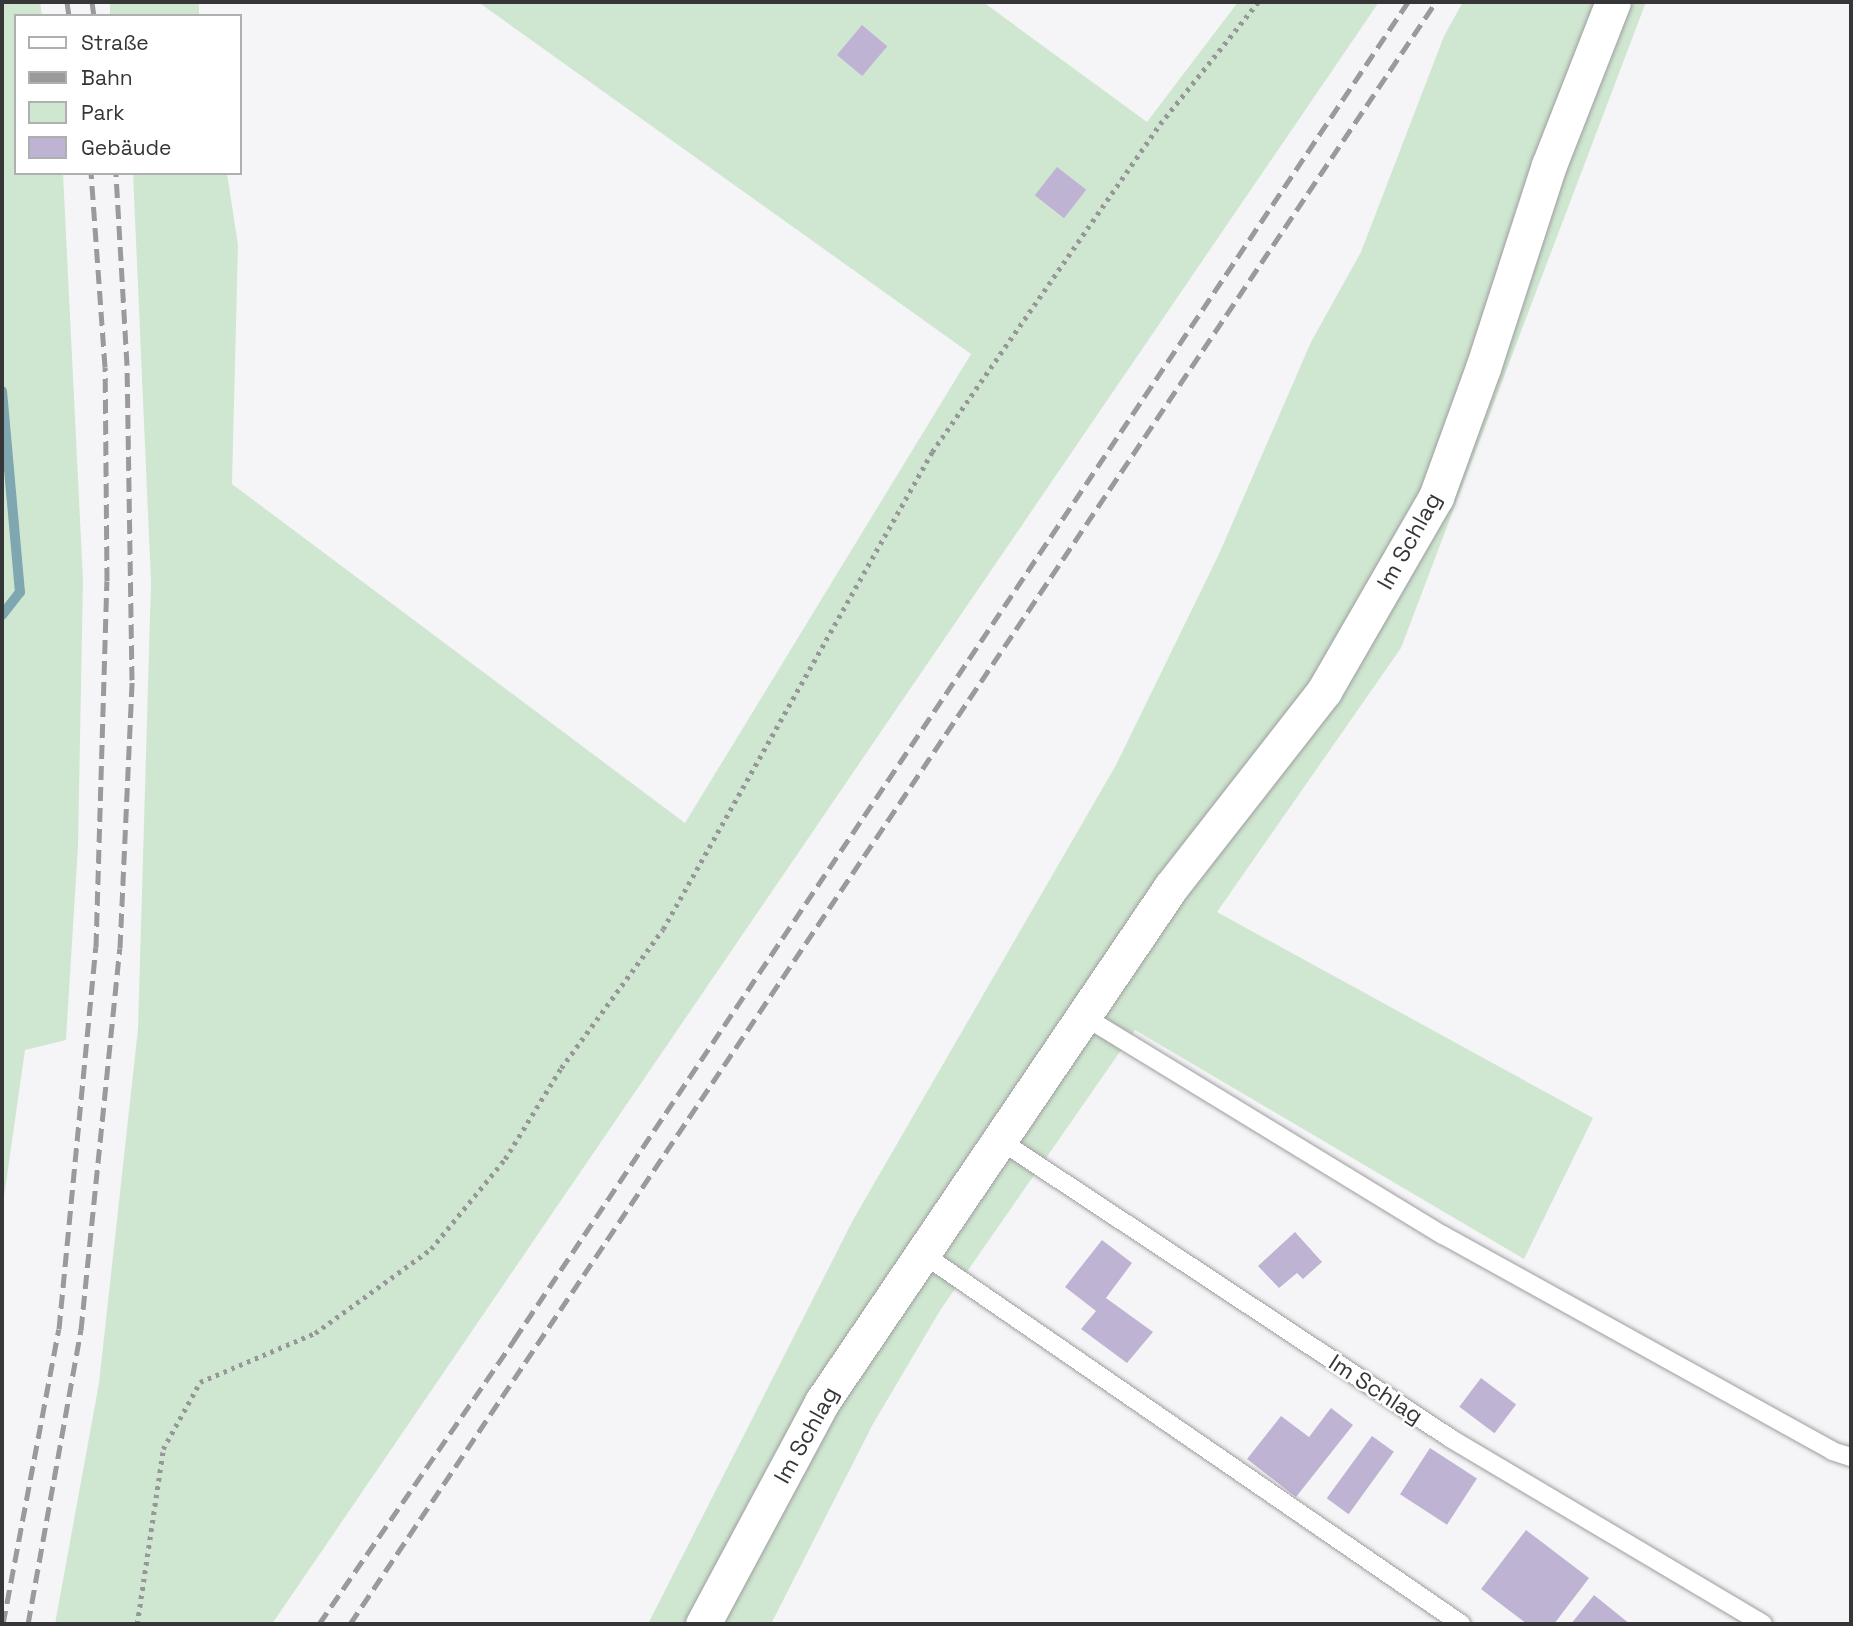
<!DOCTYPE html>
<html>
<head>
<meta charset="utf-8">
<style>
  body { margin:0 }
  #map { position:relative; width:1853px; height:1626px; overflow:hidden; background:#f5f5f8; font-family:"Space Grotesk",sans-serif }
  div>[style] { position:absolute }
  .green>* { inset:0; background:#cfe7d0; transform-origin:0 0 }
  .stream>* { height:10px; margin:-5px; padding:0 5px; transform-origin:5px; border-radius:5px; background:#7fa7b2 }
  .building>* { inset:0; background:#bfb3d3; transform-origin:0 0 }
  .path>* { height:4.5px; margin-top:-2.25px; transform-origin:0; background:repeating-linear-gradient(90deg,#97979a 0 3.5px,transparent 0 8.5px) }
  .roads { filter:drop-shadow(0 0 2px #9e9da0) drop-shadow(0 0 2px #9e9da0) }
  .lane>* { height:18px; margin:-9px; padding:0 9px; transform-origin:9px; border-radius:9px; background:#fff }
  .street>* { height:35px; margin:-17.5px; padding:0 17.5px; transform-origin:17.5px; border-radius:17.5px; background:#fff }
  .rail>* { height:5px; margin-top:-2.5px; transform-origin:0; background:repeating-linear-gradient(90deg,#9a9a9c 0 14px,transparent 0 21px) }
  span { translate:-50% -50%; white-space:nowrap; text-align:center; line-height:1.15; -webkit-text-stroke:5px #fff; paint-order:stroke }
  .street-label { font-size:23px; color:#363638 }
  .frame { position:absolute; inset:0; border:4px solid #363638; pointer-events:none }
  .legend { position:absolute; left:14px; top:14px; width:228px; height:161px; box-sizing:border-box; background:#fff; border:2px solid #afafaf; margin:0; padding:9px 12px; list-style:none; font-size:21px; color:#363638 }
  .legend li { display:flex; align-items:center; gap:14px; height:35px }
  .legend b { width:35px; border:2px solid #afafaf }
</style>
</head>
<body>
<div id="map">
  <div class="green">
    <i style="clip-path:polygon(2px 2px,40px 2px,42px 16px,16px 16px,16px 173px,63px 173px,83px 580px,78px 846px,66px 1040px,25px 1050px,2px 1211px)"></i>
    <i style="left:110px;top:2px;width:89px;height:14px"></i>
    <i style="clip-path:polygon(478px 2px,983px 2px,1147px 122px,1238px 2px,1379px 2px,272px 1624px,55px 1624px,99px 1383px,138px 1029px,151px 582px,133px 173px,227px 173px,238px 245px,232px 484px,685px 823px,971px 354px)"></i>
    <i style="clip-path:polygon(1463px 2px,1646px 2px,1401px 648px,1217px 912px,1593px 1118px,1524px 1259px,1135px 1030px,941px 1309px,873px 1424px,771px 1624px,648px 1624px,853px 1220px,1116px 765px,1219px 554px,1311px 342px,1361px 252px,1444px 36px)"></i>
  </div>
  <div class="stream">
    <i style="left:2px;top:391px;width:202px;rotate:84.9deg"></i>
    <i style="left:20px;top:592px;width:29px;rotate:128deg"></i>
  </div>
  <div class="building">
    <i style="left:862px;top:25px;width:33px;height:39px;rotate:40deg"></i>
    <i style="left:1057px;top:167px;width:37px;height:36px;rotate:38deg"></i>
    <i style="clip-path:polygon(1295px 1232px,1322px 1262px,1303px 1279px,1297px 1273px,1279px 1288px,1258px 1266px)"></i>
    <i style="clip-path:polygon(1102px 1240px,1132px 1263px,1106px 1298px,1153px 1332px,1127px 1363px,1081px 1329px,1096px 1311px,1065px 1287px)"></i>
    <i style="left:1481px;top:1378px;width:44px;height:36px;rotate:37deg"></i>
    <i style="clip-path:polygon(1331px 1408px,1353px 1425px,1296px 1497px,1247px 1459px,1281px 1416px,1309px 1437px)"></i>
    <i style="left:1372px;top:1436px;width:27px;height:77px;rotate:36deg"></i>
    <i style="left:1430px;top:1448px;width:56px;height:55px;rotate:33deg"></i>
    <i style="clip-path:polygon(1526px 1530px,1589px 1578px,1554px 1624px,1527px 1624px,1481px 1589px)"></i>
    <i style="clip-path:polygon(1594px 1595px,1630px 1624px,1571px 1624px)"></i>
  </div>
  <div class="path">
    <i style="left:137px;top:1624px;width:177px;rotate:-81.5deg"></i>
    <i style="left:163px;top:1449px;width:77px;rotate:-61.1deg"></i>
    <i style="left:200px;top:1382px;width:125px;rotate:-23.1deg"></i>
    <i style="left:315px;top:1333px;width:143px;rotate:-35.9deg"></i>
    <i style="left:431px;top:1249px;width:117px;rotate:-50.6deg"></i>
    <i style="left:505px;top:1159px;width:107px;rotate:-58.4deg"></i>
    <i style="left:561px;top:1068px;width:172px;rotate:-53.7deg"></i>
    <i style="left:663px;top:929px;width:548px;rotate:-60.58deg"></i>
    <i style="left:932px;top:452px;width:399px;rotate:-55.2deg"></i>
    <i style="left:1160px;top:124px;width:156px;rotate:-51.2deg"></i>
  </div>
  <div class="roads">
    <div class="lane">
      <i style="left:1082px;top:1015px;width:423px;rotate:31.4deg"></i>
      <i style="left:1443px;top:1235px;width:445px;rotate:29deg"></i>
      <i style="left:1832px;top:1451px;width:20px;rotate:18deg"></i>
      <i style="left:998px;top:1139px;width:542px;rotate:33.48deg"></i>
      <i style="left:1450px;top:1438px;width:364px;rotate:30.7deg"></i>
      <i style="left:920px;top:1252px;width:657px;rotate:34.51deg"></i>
    </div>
    <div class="street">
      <i style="left:703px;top:1624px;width:252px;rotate:-61.8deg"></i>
      <i style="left:822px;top:1402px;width:622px;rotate:-55.88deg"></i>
      <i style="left:1171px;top:887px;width:249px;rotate:-52deg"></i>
      <i style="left:1324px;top:691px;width:224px;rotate:-60deg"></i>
      <i style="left:1436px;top:497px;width:137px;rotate:-70deg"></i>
      <i style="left:1483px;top:368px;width:213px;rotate:-72deg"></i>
      <i style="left:1549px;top:165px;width:175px;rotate:-68.6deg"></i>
    </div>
  </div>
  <div class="rail">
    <i style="left:67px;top:2px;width:14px;rotate:82deg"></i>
    <i style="left:92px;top:2px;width:14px;rotate:82deg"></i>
    <i style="left:3px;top:1624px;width:300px;rotate:-79.3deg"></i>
    <i style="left:59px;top:1329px;width:384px;rotate:-84.5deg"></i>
    <i style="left:96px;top:947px;width:366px;rotate:-88.3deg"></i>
    <i style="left:107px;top:581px;width:214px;rotate:-90.5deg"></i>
    <i style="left:105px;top:367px;width:195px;rotate:-94.1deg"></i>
    <i style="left:28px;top:1624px;width:299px;rotate:-79.8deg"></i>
    <i style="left:81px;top:1330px;width:384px;rotate:-84.2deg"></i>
    <i style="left:120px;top:948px;width:268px;rotate:-87.4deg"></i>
    <i style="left:132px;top:680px;width:315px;rotate:-90.9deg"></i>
    <i style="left:127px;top:365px;width:192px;rotate:-93.3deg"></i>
    <i style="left:319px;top:1624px;width:345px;rotate:-55.5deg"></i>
    <i style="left:514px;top:1340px;width:1609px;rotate:-56.25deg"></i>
    <i style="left:350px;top:1624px;width:1952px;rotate:-56.2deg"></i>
  </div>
  <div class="street-label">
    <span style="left:1409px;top:541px;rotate:-61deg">Im Schlag</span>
    <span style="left:1376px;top:1389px;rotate:33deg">Im Schlag</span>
    <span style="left:806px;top:1435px;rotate:-61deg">Im Schlag</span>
  </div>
  <div class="frame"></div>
  <ul class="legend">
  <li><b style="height:9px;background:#fff"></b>Straße</li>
  <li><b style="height:9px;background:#9a9a9c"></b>Bahn</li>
  <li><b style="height:19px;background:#cfe7d0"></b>Park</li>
  <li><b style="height:19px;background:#bfb3d3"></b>Gebäude</li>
  </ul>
</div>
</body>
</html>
